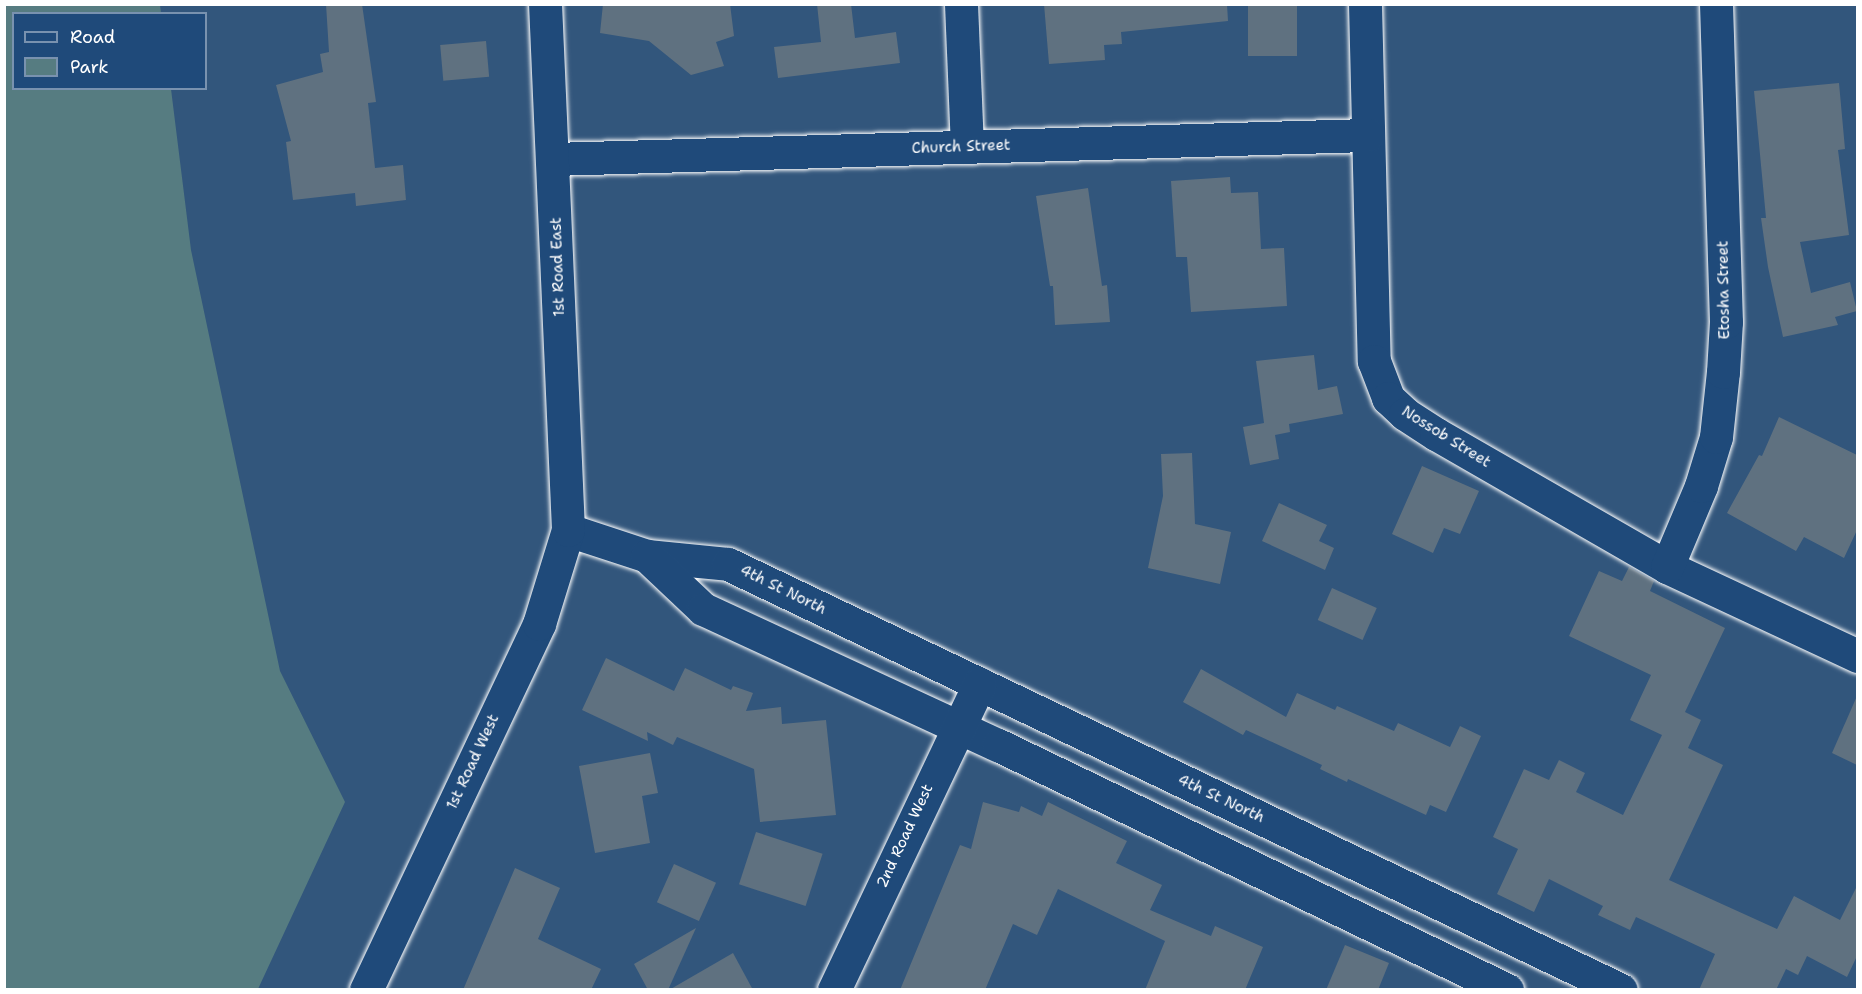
<!DOCTYPE html>
<html>
<head>
<meta charset="utf-8">
<style>
  body { margin:0 }
  #map { position:relative; width:1862px; height:994px; overflow:hidden; background:#32567c; font-family:"Shantell Sans",sans-serif }
  div>[style] { position:absolute }
  .green>* { inset:0; background:#567c81 }
  .building>* { inset:0; background:#5f7180; transform-origin:0 0 }
  .roads { filter:drop-shadow(0 0 2px #fff) drop-shadow(0 0 2px #fff) }
  .street>* { height:33px; margin:-16.5px; padding:0 16.5px; transform-origin:16.5px; border-radius:16.5px; background:#1f4a7a }
  span { translate:-50% -50%; white-space:nowrap; text-align:center; line-height:1.15; -webkit-text-stroke:4.5px #1f4a7a; paint-order:stroke }
  .street-label { font-size:15px; color:#fff }
  .frame { position:absolute; inset:0; border:6px solid #fff; pointer-events:none }
  .legend { position:absolute; left:12px; top:12px; width:195px; height:78px; box-sizing:border-box; background:#1f4a7a; border:2px solid #7992af; margin:0; padding:8px 10px; list-style:none; font-size:18px; color:#fff }
  .legend li { display:flex; align-items:center; gap:12px; height:30px }
  .legend b { width:30px; border:2px solid #7992af }
</style>
</head>
<body>
<div id="map">
  <div class="green">
    <i style="clip-path:polygon(5px 4px,160px 5px,161px 13px,14px 14px,14px 88px,171px 89px,191px 250px,280px 671px,345px 802px,258px 989px,5px 989px)"></i>
  </div>
  <div class="building">
    <i style="clip-path:polygon(326px 4px,362px 4px,376px 102px,368px 103px,375px 168px,403px 165px,406px 200px,356px 206px,355px 193px,293px 200px,286px 142px,291px 141px,276px 85px,323px 72px,320px 54px,329px 52px)"></i>
    <i style="clip-path:polygon(603px 4px,730px 4px,734px 36px,716px 42px,724px 66px,691px 75px,649px 41px,600px 33px)"></i>
    <i style="clip-path:polygon(817px 4px,851px 4px,855px 38px,896px 32px,900px 63px,778px 78px,774px 47px,821px 42px)"></i>
    <i style="clip-path:polygon(1044px 4px,1227px 4px,1228px 21px,1121px 32px,1122px 44px,1104px 45px,1105px 60px,1049px 64px)"></i>
    <i style="left:1248px;top:4px;width:49px;height:52px"></i>
    <i style="left:486px;top:41px;width:36px;height:46px;rotate:85deg"></i>
    <i style="clip-path:polygon(1839px 83px,1845px 149px,1838px 150px,1849px 235px,1800px 242px,1811px 293px,1850px 282px,1857px 311px,1835px 317px,1838px 325px,1783px 337px,1768px 267px,1761px 218px,1766px 218px,1754px 91px)"></i>
    <i style="clip-path:polygon(1230px 177px,1231px 193px,1258px 192px,1261px 249px,1284px 248px,1287px 306px,1191px 312px,1187px 257px,1176px 257px,1171px 181px)"></i>
    <i style="clip-path:polygon(1088px 188px,1102px 286px,1107px 285px,1110px 322px,1055px 325px,1053px 286px,1050px 286px,1036px 196px)"></i>
    <i style="clip-path:polygon(1314px 355px,1318px 390px,1337px 386px,1343px 414px,1289px 424px,1290px 432px,1275px 435px,1279px 459px,1250px 465px,1243px 427px,1264px 423px,1256px 361px)"></i>
    <i style="clip-path:polygon(1779px 417px,1857px 455px,1857px 530px,1844px 558px,1804px 537px,1796px 551px,1727px 513px,1759px 455px,1762px 456px)"></i>
    <i style="clip-path:polygon(1192px 453px,1195px 524px,1231px 532px,1220px 584px,1148px 568px,1163px 496px,1161px 454px)"></i>
    <i style="clip-path:polygon(1422px 466px,1479px 491px,1460px 534px,1444px 528px,1433px 553px,1392px 534px)"></i>
    <i style="clip-path:polygon(1279px 503px,1327px 525px,1319px 541px,1334px 548px,1325px 570px,1262px 541px)"></i>
    <i style="clip-path:polygon(1629px 567px,1654px 581px,1650px 591px,1725px 628px,1685px 712px,1701px 720px,1688px 748px,1723px 765px,1669px 880px,1777px 929px,1794px 896px,1840px 920px,1857px 886px,1857px 956px,1847px 977px,1807px 956px,1798px 975px,1786px 969px,1776px 990px,1699px 990px,1715px 954px,1636px 917px,1630px 930px,1598px 915px,1603px 906px,1549px 879px,1534px 912px,1497px 894px,1518px 849px,1493px 837px,1524px 769px,1549px 780px,1559px 760px,1585px 773px,1576px 792px,1623px 815px,1662px 735px,1630px 720px,1651px 675px,1569px 636px,1599px 571px,1622px 581px)"></i>
    <i style="left:1332px;top:588px;width:49px;height:35px;rotate:24deg"></i>
    <i style="clip-path:polygon(606px 658px,674px 691px,685px 668px,731px 690px,733px 686px,753px 693px,746px 711px,781px 707px,782px 724px,826px 720px,836px 815px,760px 822px,754px 769px,677px 737px,673px 745px,647px 732px,648px 741px,582px 710px)"></i>
    <i style="clip-path:polygon(1201px 669px,1286px 717px,1297px 693px,1335px 710px,1337px 706px,1394px 731px,1398px 723px,1450px 747px,1460px 726px,1481px 736px,1446px 812px,1430px 805px,1426px 815px,1348px 779px,1347px 782px,1320px 769px,1322px 765px,1246px 730px,1243px 735px,1183px 702px)"></i>
    <i style="clip-path:polygon(1857px 696px,1857px 765px,1832px 753px)"></i>
    <i style="clip-path:polygon(650px 753px,658px 793px,642px 796px,650px 843px,595px 853px,579px 766px)"></i>
    <i style="clip-path:polygon(983px 802px,1019px 812px,1021px 806px,1042px 816px,1048px 802px,1127px 841px,1116px 863px,1162px 885px,1150px 910px,1211px 936px,1215px 926px,1263px 947px,1245px 990px,1145px 990px,1165px 941px,1058px 889px,1037px 935px,1013px 924px,985px 990px,900px 990px,960px 845px,971px 849px)"></i>
    <i style="left:756px;top:832px;width:70px;height:55px;rotate:18deg"></i>
    <i style="left:674px;top:864px;width:46px;height:42px;rotate:24deg"></i>
    <i style="clip-path:polygon(515px 868px,560px 888px,538px 939px,601px 969px,591px 990px,463px 990px)"></i>
    <i style="clip-path:polygon(696px 928px,668px 990px,648px 990px,634px 964px)"></i>
    <i style="clip-path:polygon(1345px 945px,1389px 963px,1378px 990px,1326px 990px)"></i>
    <i style="clip-path:polygon(733px 953px,753px 990px,669px 990px)"></i>
  </div>
  <div class="roads">
    <div class="street">
      <i style="left:961px;top:4px;width:143px;rotate:87.6deg"></i>
      <i style="left:1365px;top:4px;width:357px;rotate:88.6deg"></i>
      <i style="left:1374px;top:361px;width:40px;rotate:69deg"></i>
      <i style="left:1388px;top:398px;width:23px;rotate:43deg"></i>
      <i style="left:1405px;top:414px;width:37px;rotate:33deg"></i>
      <i style="left:1436px;top:434px;width:267px;rotate:29.9deg"></i>
      <i style="left:1667px;top:567px;width:211px;rotate:25deg"></i>
      <i style="left:553px;top:159px;width:815px;rotate:-1.69deg"></i>
      <i style="left:568px;top:530px;width:83px;rotate:18.2deg"></i>
      <i style="left:647px;top:556px;width:81px;rotate:5.6deg"></i>
      <i style="left:728px;top:564px;width:989px;rotate:25.5deg"></i>
      <i style="left:647px;top:556px;width:77px;rotate:43.4deg"></i>
      <i style="left:703px;top:609px;width:325px;rotate:24.8deg"></i>
      <i style="left:998px;top:745px;width:565px;rotate:25.7deg"></i>
      <i style="left:1667px;top:567px;width:88px;rotate:-67.2deg"></i>
      <i style="left:1701px;top:486px;width:51px;rotate:-73deg"></i>
      <i style="left:1716px;top:437px;width:65px;rotate:-83.9deg"></i>
      <i style="left:1723px;top:372px;width:50px;rotate:-86.6deg"></i>
      <i style="left:1726px;top:322px;width:318px;rotate:-91.8deg"></i>
      <i style="left:366px;top:990px;width:405px;rotate:-64.7deg"></i>
      <i style="left:539px;top:624px;width:98px;rotate:-72.9deg"></i>
      <i style="left:568px;top:530px;width:527px;rotate:-92.5deg"></i>
      <i style="left:834px;top:990px;width:339px;rotate:-64.6deg"></i>
    </div>
  </div>
  <div class="street-label">
    <span style="left:961px;top:147px;rotate:-2deg">Church Street</span>
    <span style="left:558px;top:267px;rotate:-92deg">1st Road East</span>
    <span style="left:1724px;top:290px;rotate:-91deg">Etosha Street</span>
    <span style="left:1446px;top:437px;rotate:32deg">Nossob Street</span>
    <span style="left:783px;top:590px;rotate:26deg">4th St North</span>
    <span style="left:473px;top:762px;rotate:-65deg">1st Road West</span>
    <span style="left:1221px;top:799px;rotate:25deg">4th St North</span>
    <span style="left:905px;top:836px;rotate:-65deg">2nd Road West</span>
  </div>
  <div class="frame"></div>
  <ul class="legend">
  <li><b style="height:8px;background:#1f4a7a"></b>Road</li>
  <li><b style="height:16px;background:#567c81"></b>Park</li>
  </ul>
</div>
</body>
</html>
